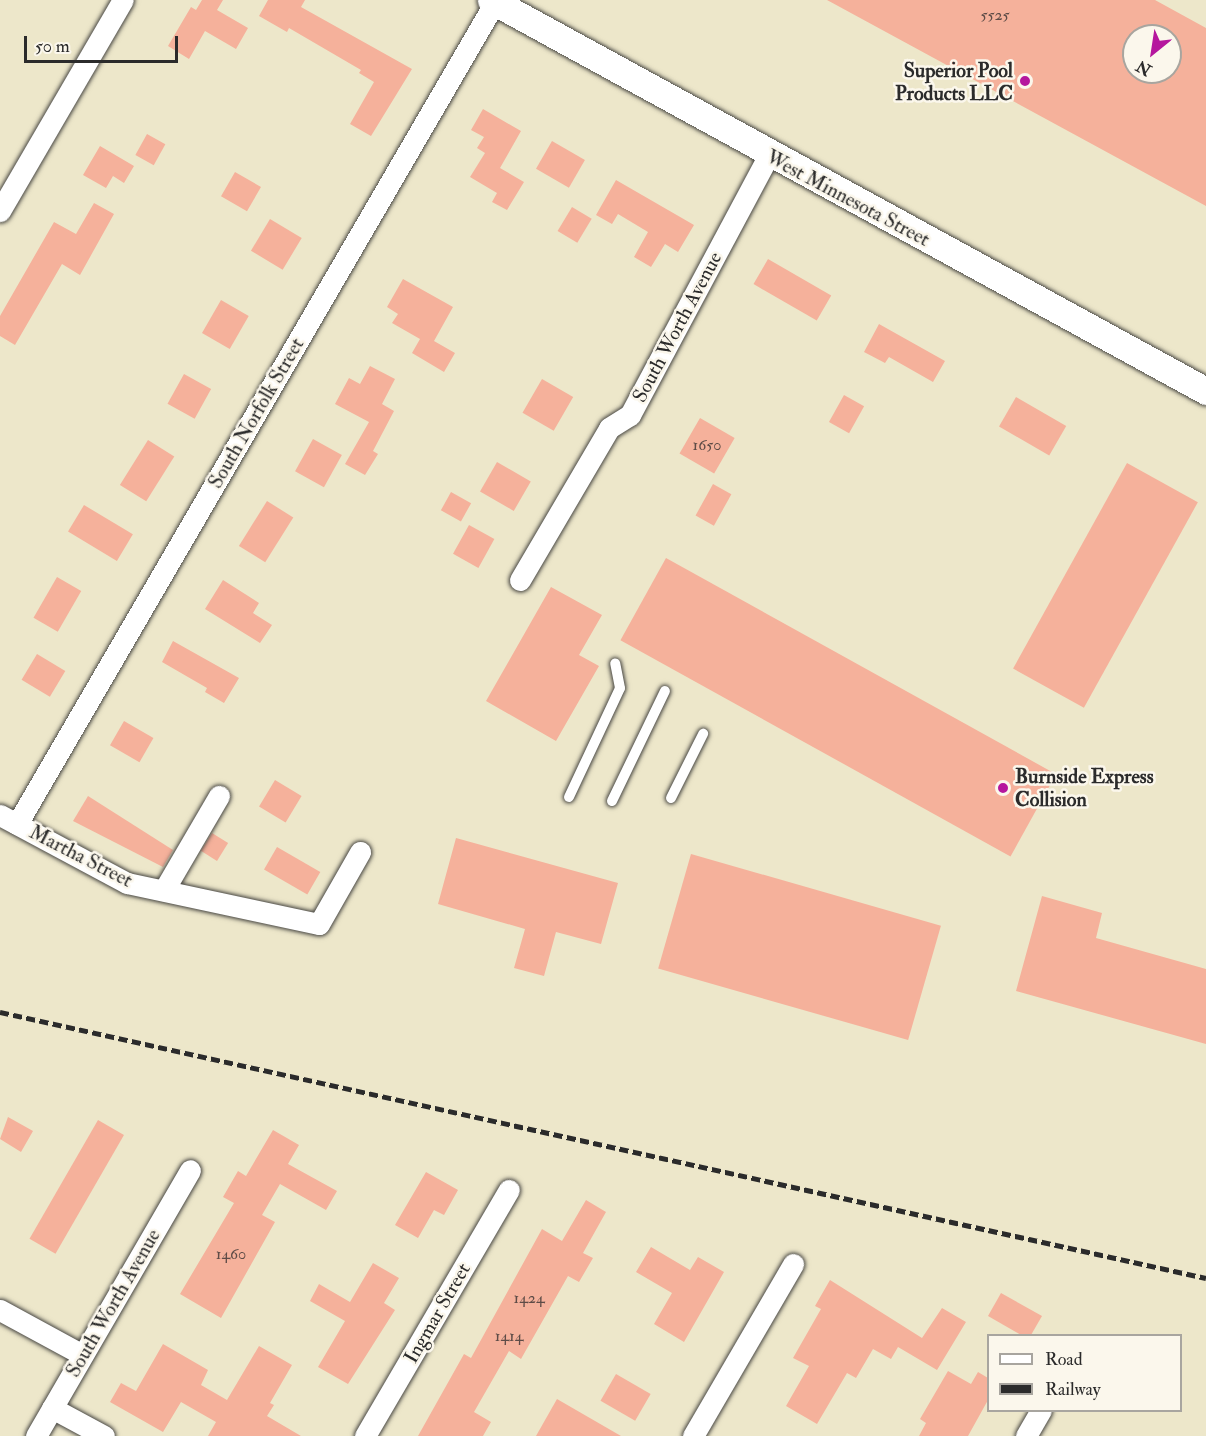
<!DOCTYPE html>
<html>
<head>
<meta charset="utf-8">
<style>
  body { margin:0 }
  #map { position:relative; width:1206px; height:1436px; overflow:hidden; background:#ede7ca; font-family:"IM FELL Double Pica",serif }
  div>[style] { position:absolute }
  .building>* { inset:0; background:#f5b19b; transform-origin:0 0 }
  .roads { filter:drop-shadow(0 0 2px #484743) drop-shadow(0 0 2px #484743) }
  .service>* { height:10px; margin:-5px; padding:0 5px; transform-origin:5px; border-radius:5px; background:#fff }
  .minor>* { height:21px; margin:-10.5px; padding:0 10.5px; transform-origin:10.5px; border-radius:10.5px; background:#fff }
  .tertiary>* { height:27px; margin:-13.5px; padding:0 13.5px; transform-origin:13.5px; border-radius:13.5px; background:#fff }
  .rail>* { height:4.5px; margin-top:-2.25px; transform-origin:0; background:repeating-linear-gradient(90deg,#2b2b2b 0 9px,transparent 0 13.5px) }
  .dots>* { width:16px; height:16px; translate:-50% -50%; box-sizing:border-box; border:3px solid #fbf7ec; border-radius:50% }
  span { translate:-50% -50%; white-space:nowrap; text-align:center; line-height:1.15; -webkit-text-stroke:5px #fbf7ec; paint-order:stroke }
  .number-label { font-size:16px; color:#5e4c47 }
  .number-label span { -webkit-text-stroke-width:0 }
  .poi-label { font-size:20px; color:#2b2b2b; font-weight:700 }
  .right { translate:-100% -50%; text-align:right }
  .left { translate:0 -50%; text-align:left }
  .street-label { font-size:20px; color:#2b2b2b }
  .legend { position:absolute; left:987px; top:1334px; width:195px; height:78px; box-sizing:border-box; background:#fbf7ec; border:2px solid #a8a59f; margin:0; padding:8px 10px; list-style:none; font-size:18px; color:#2b2b2b }
  .legend li { display:flex; align-items:center; gap:12px; height:30px }
  .legend b { width:30px; border:2px solid #a8a59f }
  .north { position:absolute; left:1122px; top:24px; width:60px; height:60px; box-sizing:border-box; background:#fbf7ec; border:2px solid #a8a59f; border-radius:50%; rotate:210deg; font-size:16px; font-weight:700; line-height:24px; text-align:center; color:#2b2b2b }
  .north::after { content:''; display:block; margin:auto; width:21px; height:27px; background:#b5179e; clip-path:polygon(50% 0,100% 100%,50% 72%,0 100%) }
  .scale { position:absolute; left:24px; top:36px; width:154px; height:27px; box-sizing:border-box; border:3px solid #2b2b2b; border-top:0; padding-left:8px; font-size:18px; line-height:21px; white-space:nowrap; color:#2b2b2b; -webkit-text-stroke:4px #fbf7ec; paint-order:stroke }
</style>
</head>
<body>
<div id="map">
  <div class="building">
    <i style="clip-path:polygon(202px 0,223px 0,217px 10px,248px 28px,236px 49px,205px 31px,189px 59px,168px 46px,191px 7px,196px 10px)"></i>
    <i style="clip-path:polygon(268px 0,305px 0,301px 7px,412px 69px,371px 136px,350px 124px,374px 82px,359px 73px,361px 70px,289px 28px,287px 32px,259px 16px)"></i>
    <i style="clip-path:polygon(evenodd,827px 0,1155px 0,1206px 28px,1206px 206px,827px 0,1134px 36px,1170px 36px,1170px 72px,1134px 72px,1134px 36px)"></i>
    <i style="clip-path:polygon(483px 109px,521px 131px,500px 168px,524px 182px,507px 210px,492px 202px,497px 193px,470px 177px,485px 153px,477px 148px,484px 137px,471px 130px)"></i>
    <i style="left:147px;top:134px;width:21px;height:24px;rotate:29deg"></i>
    <i style="left:552px;top:141px;width:38px;height:32px;rotate:30deg"></i>
    <i style="clip-path:polygon(100px 146px,134px 166px,124px 183px,113px 176px,106px 188px,83px 175px)"></i>
    <i style="left:235px;top:172px;width:30px;height:28px;rotate:30deg"></i>
    <i style="clip-path:polygon(616px 180px,694px 225px,678px 252px,665px 244px,651px 267px,634px 257px,648px 232px,618px 214px,612px 224px,596px 215px)"></i>
    <i style="clip-path:polygon(94px 203px,114px 214px,80px 275px,62px 264px,15px 345px,0 336px,0 316px,54px 222px,76px 234px)"></i>
    <i style="left:572px;top:207px;width:23px;height:28px;rotate:31deg"></i>
    <i style="left:270px;top:219px;width:37px;height:37px;rotate:31deg"></i>
    <i style="left:768px;top:259px;width:73px;height:29px;rotate:30deg"></i>
    <i style="clip-path:polygon(403px 279px,453px 307px,434px 341px,455px 353px,444px 372px,412px 353px,420px 339px,392px 323px,398px 314px,387px 307px)"></i>
    <i style="left:221px;top:300px;width:32px;height:38px;rotate:30deg"></i>
    <i style="clip-path:polygon(879px 324px,945px 361px,933px 382px,889px 357px,885px 363px,864px 352px)"></i>
    <i style="clip-path:polygon(370px 366px,395px 379px,382px 404px,394px 411px,373px 451px,378px 454px,365px 475px,345px 464px,369px 422px,335px 404px,349px 378px,360px 384px)"></i>
    <i style="left:184px;top:374px;width:31px;height:34px;rotate:29deg"></i>
    <i style="left:542px;top:379px;width:36px;height:39px;rotate:30deg"></i>
    <i style="left:844px;top:395px;width:23px;height:31px;rotate:29deg"></i>
    <i style="left:1016px;top:397px;width:58px;height:34px;rotate:30deg"></i>
    <i style="left:700px;top:418px;width:40px;height:41px;rotate:30deg"></i>
    <i style="left:313px;top:439px;width:33px;height:37px;rotate:29deg"></i>
    <i style="left:148px;top:440px;width:31px;height:53px;rotate:32deg"></i>
    <i style="left:497px;top:462px;width:39px;height:34px;rotate:30deg"></i>
    <i style="left:1127px;top:463px;width:81px;height:235px;rotate:29deg"></i>
    <i style="left:713px;top:484px;width:21px;height:36px;rotate:29deg"></i>
    <i style="left:451px;top:492px;width:23px;height:21px;rotate:29deg"></i>
    <i style="left:267px;top:501px;width:31px;height:53px;rotate:32deg"></i>
    <i style="left:84px;top:505px;width:57px;height:31px;rotate:31deg"></i>
    <i style="left:469px;top:525px;width:29px;height:33px;rotate:29deg"></i>
    <i style="left:666px;top:558px;width:446px;height:94px;rotate:29deg"></i>
    <i style="left:57px;top:577px;width:28px;height:47px;rotate:30deg"></i>
    <i style="clip-path:polygon(223px 580px,259px 603px,253px 613px,272px 625px,260px 643px,205px 609px)"></i>
    <i style="clip-path:polygon(551px 587px,602px 615px,579px 655px,599px 666px,556px 741px,486px 701px)"></i>
    <i style="clip-path:polygon(173px 641px,239px 678px,224px 703px,205px 692px,207px 688px,162px 662px)"></i>
    <i style="left:37px;top:654px;width:33px;height:30px;rotate:31deg"></i>
    <i style="left:124px;top:721px;width:34px;height:28px;rotate:30deg"></i>
    <i style="left:275px;top:780px;width:31px;height:31px;rotate:31deg"></i>
    <i style="clip-path:polygon(88px 796px,173px 850px,163px 867px,73px 821px)"></i>
    <i style="left:212px;top:833px;width:19px;height:21px;rotate:32deg"></i>
    <i style="clip-path:polygon(456px 838px,618px 883px,601px 944px,556px 932px,544px 976px,514px 968px,525px 929px,438px 904px)"></i>
    <i style="left:277px;top:847px;width:50px;height:26px;rotate:30deg"></i>
    <i style="left:691px;top:854px;width:260px;height:119px;rotate:16deg"></i>
    <i style="clip-path:polygon(1042px 896px,1102px 913px,1096px 938px,1206px 969px,1206px 1044px,1016px 991px)"></i>
    <i style="clip-path:polygon(8px 1117px,33px 1131px,21px 1152px,0 1139px)"></i>
    <i style="left:98px;top:1120px;width:30px;height:137px;rotate:30deg"></i>
    <i style="clip-path:polygon(273px 1130px,299px 1145px,288px 1164px,337px 1191px,326px 1210px,280px 1184px,262px 1215px,275px 1222px,221px 1318px,180px 1294px,234px 1203px,223px 1197px,238px 1171px,246px 1176px)"></i>
    <i style="clip-path:polygon(426px 1172px,458px 1190px,444px 1215px,434px 1210px,418px 1238px,395px 1225px)"></i>
    <i style="clip-path:polygon(586px 1200px,606px 1212px,583px 1253px,593px 1258px,579px 1282px,568px 1276px,521px 1359px,509px 1351px,474px 1412px,491px 1422px,483px 1436px,418px 1436px,464px 1354px,471px 1358px,542px 1229px,562px 1241px)"></i>
    <i style="clip-path:polygon(651px 1247px,690px 1270px,698px 1257px,724px 1272px,684px 1342px,654px 1324px,672px 1293px,636px 1272px)"></i>
    <i style="clip-path:polygon(373px 1263px,399px 1278px,384px 1303px,395px 1310px,348px 1384px,318px 1367px,345px 1321px,310px 1301px,319px 1284px,350px 1302px)"></i>
    <i style="clip-path:polygon(830px 1280px,922px 1338px,942px 1308px,966px 1322px,937px 1370px,898px 1347px,891px 1359px,873px 1349px,856px 1378px,847px 1373px,817px 1424px,786px 1406px,809px 1366px,793px 1358px,821px 1309px,815px 1306px)"></i>
    <i style="clip-path:polygon(1001px 1293px,1042px 1316px,1031px 1335px,1021px 1335px,988px 1316px)"></i>
    <i style="clip-path:polygon(163px 1344px,208px 1370px,201px 1385px,227px 1400px,259px 1346px,292px 1365px,270px 1403px,274px 1405px,267px 1416px,301px 1436px,208px 1436px,216px 1422px,181px 1402px,163px 1432px,110px 1402px,121px 1383px,136px 1391px)"></i>
    <i style="clip-path:polygon(948px 1371px,971px 1384px,978px 1372px,988px 1378px,988px 1400px,968px 1436px,919px 1436px,926px 1423px,920px 1419px)"></i>
    <i style="left:616px;top:1374px;width:40px;height:31px;rotate:30deg"></i>
    <i style="clip-path:polygon(557px 1399px,621px 1436px,536px 1436px)"></i>
  </div>
  <div class="roads">
    <div class="service">
      <i style="left:569px;top:797px;width:120px;rotate:-64.9deg"></i>
      <i style="left:620px;top:688px;width:25px;rotate:-101deg"></i>
      <i style="left:671px;top:798px;width:72px;rotate:-63.4deg"></i>
      <i style="left:612px;top:801px;width:122px;rotate:-64.3deg"></i>
    </div>
    <div class="minor">
      <i style="left:0;top:211px;width:244px;rotate:-59.8deg"></i>
      <i style="left:520px;top:580px;width:176px;rotate:-59.6deg"></i>
      <i style="left:609px;top:428px;width:25px;rotate:-32deg"></i>
      <i style="left:630px;top:415px;width:295px;rotate:-61.9deg"></i>
      <i style="left:0;top:815px;width:144px;rotate:28.2deg"></i>
      <i style="left:127px;top:883px;width:196px;rotate:12.1deg"></i>
      <i style="left:319px;top:924px;width:83px;rotate:-60.3deg"></i>
      <i style="left:17px;top:824px;width:951px;rotate:-59.82deg"></i>
      <i style="left:164px;top:890px;width:109px;rotate:-59.7deg"></i>
      <i style="left:0;top:1310px;width:94px;rotate:28.5deg"></i>
      <i style="left:52px;top:1408px;width:59px;rotate:28.3deg"></i>
      <i style="left:36px;top:1436px;width:307px;rotate:-59.9deg"></i>
      <i style="left:365px;top:1436px;width:285px;rotate:-59.7deg"></i>
      <i style="left:693px;top:1436px;width:199px;rotate:-59.8deg"></i>
      <i style="left:1026px;top:1436px;width:30px;rotate:-60deg"></i>
    </div>
    <div class="tertiary">
      <i style="left:491px;top:0;width:815px;rotate:28.67deg"></i>
    </div>
  </div>
  <div class="rail">
    <i style="left:0;top:1012px;width:1235px;rotate:12.44deg"></i>
  </div>
  <div class="dots">
    <i style="left:1025px;top:81px;background:#b5179e"></i>
    <i style="left:1003px;top:788px;background:#b5179e"></i>
  </div>
  <div class="number-label">
    <span style="left:995px;top:15px">5525</span>
    <span style="left:707px;top:445px">1650</span>
    <span style="left:231px;top:1254px">1460</span>
    <span style="left:529px;top:1298px">1424</span>
    <span style="left:509px;top:1336px">1414</span>
  </div>
  <div class="poi-label">
    <span class="right" style="left:1013px;top:82px">Superior Pool<br>Products LLC</span>
    <span class="left" style="left:1015px;top:788px">Burnside Express<br>Collision</span>
  </div>
  <div class="street-label">
    <span style="left:848px;top:198px;rotate:28deg">West Minnesota Street</span>
    <span style="left:677px;top:327px;rotate:-62deg">South Worth Avenue</span>
    <span style="left:256px;top:413px;rotate:-60deg">South Norfolk Street</span>
    <span style="left:81px;top:856px;rotate:27deg">Martha Street</span>
    <span style="left:113px;top:1303px;rotate:-60deg">South Worth Avenue</span>
    <span style="left:437px;top:1313px;rotate:-60deg">Ingmar Street</span>
  </div>
  <ul class="legend">
  <li><b style="height:8px;background:#fff"></b>Road</li>
  <li><b style="height:8px;background:#2b2b2b"></b>Railway</li>
  </ul>
  <div class="north">N</div>
  <div class="scale">50 m</div>
</div>
</body>
</html>
